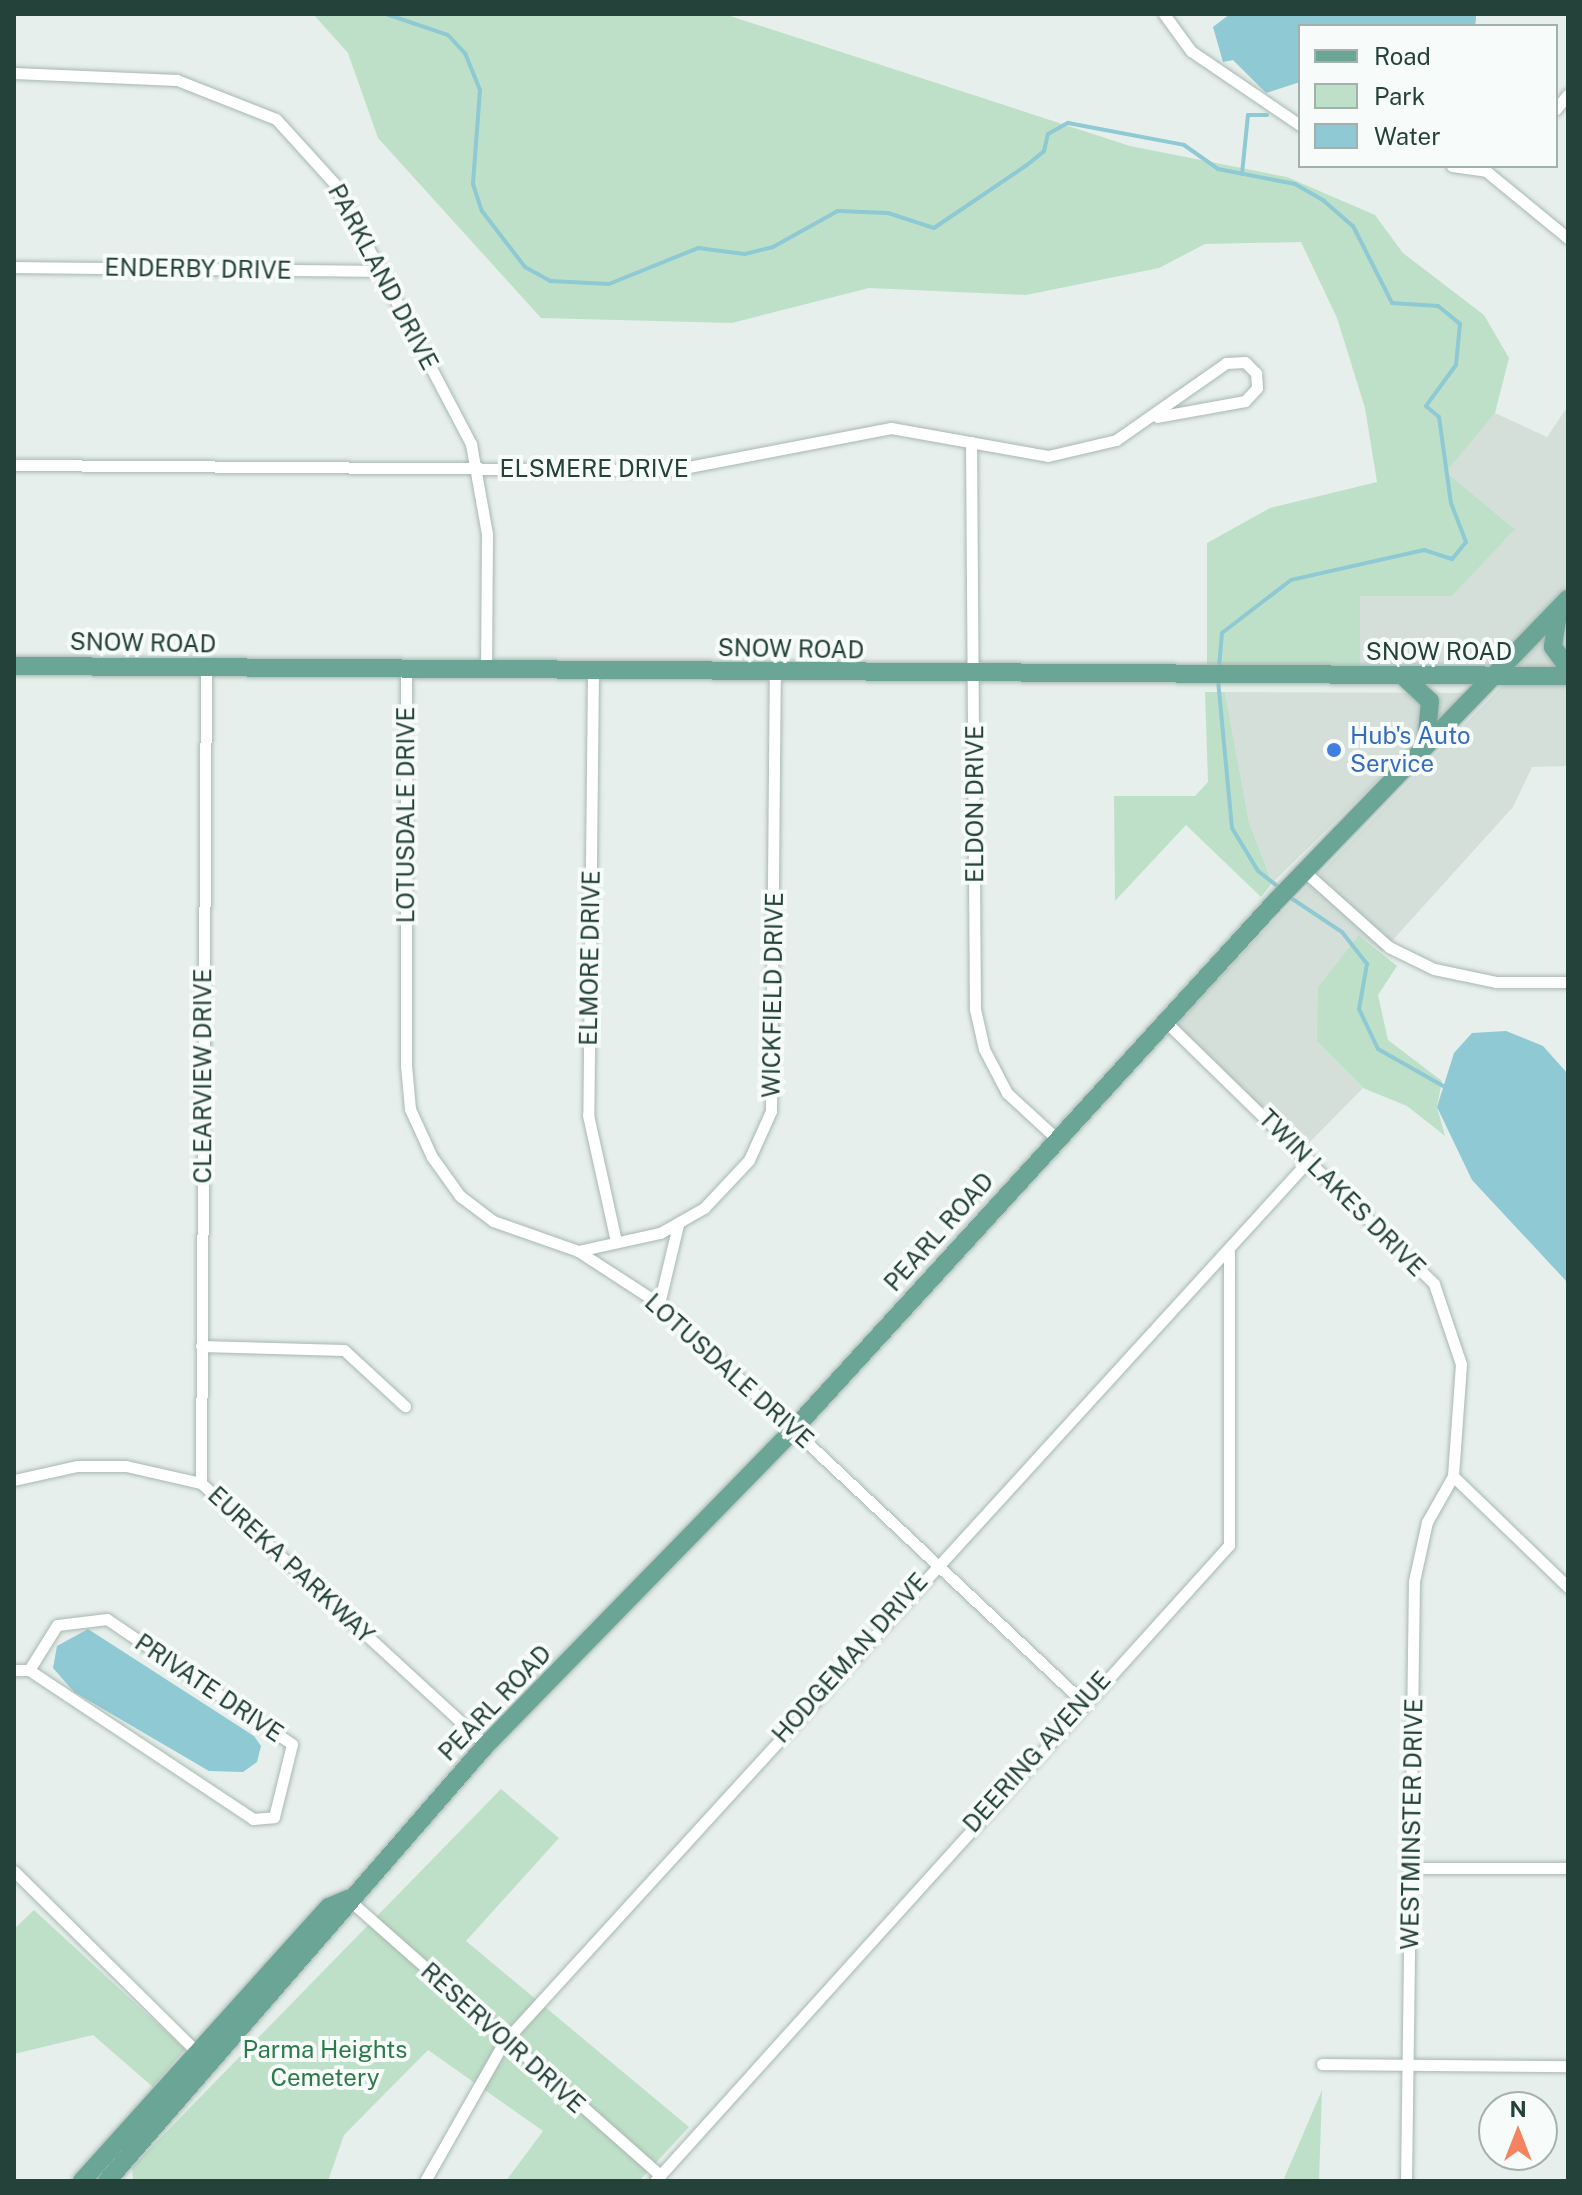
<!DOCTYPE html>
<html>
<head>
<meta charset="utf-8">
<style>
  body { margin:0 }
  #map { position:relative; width:1582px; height:2195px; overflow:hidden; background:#e6efeb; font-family:"Public Sans",sans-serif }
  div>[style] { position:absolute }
  .built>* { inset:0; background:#d4dfda }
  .green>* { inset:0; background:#bfe0c8 }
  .water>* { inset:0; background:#8ec9d4 }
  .stream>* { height:4px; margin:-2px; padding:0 2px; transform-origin:2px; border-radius:2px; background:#8ec9d4 }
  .roads { filter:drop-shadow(0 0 2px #a8b8b2) drop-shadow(0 0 2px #a8b8b2) }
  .minor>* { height:11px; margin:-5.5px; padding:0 5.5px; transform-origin:5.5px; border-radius:5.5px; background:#fff }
  .primary>* { height:18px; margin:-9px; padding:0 9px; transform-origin:9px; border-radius:9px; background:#6aa596 }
  .dots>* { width:22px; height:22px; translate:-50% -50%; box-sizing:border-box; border:4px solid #f7fbf9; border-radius:50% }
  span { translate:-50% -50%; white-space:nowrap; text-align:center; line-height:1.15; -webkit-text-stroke:8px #f7fbf9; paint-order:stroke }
  .street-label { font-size:24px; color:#24423a }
  .shop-label { font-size:24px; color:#366cbe }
  .left { translate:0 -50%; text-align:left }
  .park-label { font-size:24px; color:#2d7a4b }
  .frame { position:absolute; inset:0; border:16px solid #24423a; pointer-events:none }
  .legend { position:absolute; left:1298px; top:24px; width:260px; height:144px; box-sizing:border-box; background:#f7fbf9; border:2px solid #a3b1ad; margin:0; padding:10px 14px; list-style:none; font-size:24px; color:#24423a }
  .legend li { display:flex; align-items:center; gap:16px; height:40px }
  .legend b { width:40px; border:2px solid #a3b1ad }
  .north { position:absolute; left:1478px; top:2091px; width:80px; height:80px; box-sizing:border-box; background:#f7fbf9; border:2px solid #a3b1ad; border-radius:50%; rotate:0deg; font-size:22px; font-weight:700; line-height:32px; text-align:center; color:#24423a }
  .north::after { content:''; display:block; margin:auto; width:28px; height:36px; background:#f4845f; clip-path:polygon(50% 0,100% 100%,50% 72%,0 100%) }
</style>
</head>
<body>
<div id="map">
  <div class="built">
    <i style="clip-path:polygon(1568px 406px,1568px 668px,1360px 668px,1360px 595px,1452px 596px,1514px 528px,1446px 472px,1454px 461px,1495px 413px,1547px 437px)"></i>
    <i style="clip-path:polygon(1504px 684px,1568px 684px,1568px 766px,1532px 767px,1513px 807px,1382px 952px,1359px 935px,1317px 1042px,1363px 1088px,1304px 1148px,1175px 1023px)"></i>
    <i style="clip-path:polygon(1225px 692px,1467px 693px,1272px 883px,1249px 822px)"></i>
  </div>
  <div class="green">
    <i style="clip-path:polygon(313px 14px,724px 14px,1130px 146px,1287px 177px,1375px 215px,1403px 253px,1484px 315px,1509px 358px,1495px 413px,1446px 472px,1515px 529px,1452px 596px,1360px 596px,1360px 668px,1207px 668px,1207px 543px,1270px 508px,1377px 482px,1365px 408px,1337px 318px,1301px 242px,1205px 244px,1159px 268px,1026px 295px,869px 288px,732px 323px,541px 318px,378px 138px,348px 53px)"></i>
    <i style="clip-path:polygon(1205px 692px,1225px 692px,1249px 822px,1272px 883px,1261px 897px,1186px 825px,1115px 901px,1114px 796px,1195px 796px,1208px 782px)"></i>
    <i style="clip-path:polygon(1359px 935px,1397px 966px,1378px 995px,1388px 1040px,1442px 1081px,1437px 1107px,1445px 1136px,1407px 1106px,1363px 1088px,1317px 1042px,1318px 987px)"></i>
    <i style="clip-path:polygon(501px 1789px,559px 1838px,466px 1941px,689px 2127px,639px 2181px,506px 2181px,543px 2131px,428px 2050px,344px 2135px,328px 2181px,133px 2181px,132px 2167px)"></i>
    <i style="clip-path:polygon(34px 1910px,185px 2049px,153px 2087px,93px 2035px,14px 2054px,14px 1929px)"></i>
    <i style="clip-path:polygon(1322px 2090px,1319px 2181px,1283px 2181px)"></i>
  </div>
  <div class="water">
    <i style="clip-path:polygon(1230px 14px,1476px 14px,1476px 19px,1475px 26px,1300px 26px,1300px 82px,1266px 93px,1233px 60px,1223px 62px,1213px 27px)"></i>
    <i style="clip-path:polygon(1506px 1031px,1543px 1046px,1568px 1074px,1568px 1283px,1472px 1180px,1437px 1107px,1454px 1053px,1472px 1033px)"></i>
    <i style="clip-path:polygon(88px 1629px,254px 1736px,261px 1746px,257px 1762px,243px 1772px,209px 1771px,74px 1692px,53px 1668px,57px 1646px)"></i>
  </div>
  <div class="stream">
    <i style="left:386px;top:14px;width:65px;rotate:18.7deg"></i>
    <i style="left:448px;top:35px;width:25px;rotate:47deg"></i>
    <i style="left:465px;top:53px;width:40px;rotate:68deg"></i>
    <i style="left:480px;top:90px;width:94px;rotate:94.3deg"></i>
    <i style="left:473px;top:184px;width:28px;rotate:72deg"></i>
    <i style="left:482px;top:211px;width:71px;rotate:52.5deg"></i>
    <i style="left:525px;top:267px;width:29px;rotate:29deg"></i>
    <i style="left:550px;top:281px;width:59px;rotate:2.9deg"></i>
    <i style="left:609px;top:284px;width:96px;rotate:-22deg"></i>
    <i style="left:698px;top:248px;width:47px;rotate:7.3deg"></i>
    <i style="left:745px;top:254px;width:29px;rotate:-14deg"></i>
    <i style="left:773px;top:247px;width:74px;rotate:-29deg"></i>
    <i style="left:838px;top:211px;width:50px;rotate:2.3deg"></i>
    <i style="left:888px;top:213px;width:48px;rotate:18.1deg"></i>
    <i style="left:934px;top:228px;width:112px;rotate:-34.1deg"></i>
    <i style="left:1027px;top:165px;width:22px;rotate:-39deg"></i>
    <i style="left:1044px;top:151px;width:17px;rotate:-77deg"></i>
    <i style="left:1048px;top:134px;width:23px;rotate:-29deg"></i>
    <i style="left:1068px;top:123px;width:118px;rotate:10.7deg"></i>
    <i style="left:1184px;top:145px;width:42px;rotate:35.2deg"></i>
    <i style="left:1218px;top:169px;width:78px;rotate:11deg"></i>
    <i style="left:1295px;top:184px;width:34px;rotate:30deg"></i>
    <i style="left:1324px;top:201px;width:38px;rotate:41deg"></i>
    <i style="left:1353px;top:226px;width:86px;rotate:63.1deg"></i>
    <i style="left:1392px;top:303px;width:46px;rotate:3.7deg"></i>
    <i style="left:1438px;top:306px;width:28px;rotate:39deg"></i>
    <i style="left:1460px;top:324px;width:41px;rotate:95.6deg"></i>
    <i style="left:1456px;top:365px;width:51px;rotate:126.2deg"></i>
    <i style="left:1426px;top:406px;width:17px;rotate:40deg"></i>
    <i style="left:1439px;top:417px;width:87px;rotate:82.1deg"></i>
    <i style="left:1451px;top:503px;width:42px;rotate:69deg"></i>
    <i style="left:1466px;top:542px;width:22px;rotate:129deg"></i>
    <i style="left:1452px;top:559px;width:29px;rotate:-162deg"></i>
    <i style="left:1424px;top:550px;width:136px;rotate:167.3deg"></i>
    <i style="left:1291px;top:580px;width:87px;rotate:142.5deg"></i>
    <i style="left:1222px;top:633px;width:34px;rotate:95deg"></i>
    <i style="left:1242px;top:174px;width:59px;rotate:-84.2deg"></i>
    <i style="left:1248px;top:115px;width:19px"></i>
    <i style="left:1218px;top:680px;width:149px;rotate:84.6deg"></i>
    <i style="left:1232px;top:828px;width:50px;rotate:58.8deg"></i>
    <i style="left:1258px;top:871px;width:31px;rotate:38deg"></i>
    <i style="left:1288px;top:896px;width:65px;rotate:33.7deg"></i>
    <i style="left:1342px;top:932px;width:41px;rotate:52deg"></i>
    <i style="left:1367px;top:964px;width:46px;rotate:100.1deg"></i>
    <i style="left:1359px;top:1009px;width:44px;rotate:64.6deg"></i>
    <i style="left:1378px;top:1049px;width:77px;rotate:29.6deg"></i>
  </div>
  <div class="roads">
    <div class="minor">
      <i style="left:1164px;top:14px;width:46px;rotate:53.9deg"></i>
      <i style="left:1191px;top:51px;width:132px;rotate:34.2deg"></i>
      <i style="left:14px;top:73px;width:163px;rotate:2.5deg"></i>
      <i style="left:177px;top:80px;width:106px;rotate:21.5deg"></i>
      <i style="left:276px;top:119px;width:86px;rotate:47.8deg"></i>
      <i style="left:334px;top:183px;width:295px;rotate:62.3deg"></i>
      <i style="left:471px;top:444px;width:91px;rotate:79.9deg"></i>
      <i style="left:487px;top:534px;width:134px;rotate:90.4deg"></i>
      <i style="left:1556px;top:109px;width:19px;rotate:-51deg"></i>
      <i style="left:1452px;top:166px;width:34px;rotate:8deg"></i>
      <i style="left:1486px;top:171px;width:106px;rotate:39.3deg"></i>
      <i style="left:14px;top:267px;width:369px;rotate:0.6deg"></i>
      <i style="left:971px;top:442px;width:567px;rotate:89.6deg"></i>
      <i style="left:975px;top:1009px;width:41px;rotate:77.3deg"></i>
      <i style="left:984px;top:1049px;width:50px;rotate:62.4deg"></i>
      <i style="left:1007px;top:1093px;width:67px;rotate:42.6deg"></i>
      <i style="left:14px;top:465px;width:659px;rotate:0.43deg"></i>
      <i style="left:673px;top:470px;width:222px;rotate:-10.9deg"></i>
      <i style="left:891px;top:428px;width:159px;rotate:10.1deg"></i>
      <i style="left:1048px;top:456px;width:70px;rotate:-13.2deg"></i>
      <i style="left:1116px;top:440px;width:134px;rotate:-35deg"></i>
      <i style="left:1226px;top:363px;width:19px;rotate:-3deg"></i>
      <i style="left:1245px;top:362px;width:16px;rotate:45deg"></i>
      <i style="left:1256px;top:373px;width:15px;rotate:86deg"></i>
      <i style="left:1257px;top:388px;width:18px;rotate:133deg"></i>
      <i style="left:1245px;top:401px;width:89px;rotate:169.7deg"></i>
      <i style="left:406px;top:668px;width:397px;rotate:90deg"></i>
      <i style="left:406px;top:1065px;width:44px;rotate:84.8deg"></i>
      <i style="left:410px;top:1109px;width:53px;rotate:65.4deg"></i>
      <i style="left:432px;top:1157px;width:48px;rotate:54.3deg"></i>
      <i style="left:460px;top:1196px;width:41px;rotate:37.1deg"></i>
      <i style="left:493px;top:1221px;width:90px;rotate:19.4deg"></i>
      <i style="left:578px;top:1251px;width:99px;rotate:33deg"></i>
      <i style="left:661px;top:1305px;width:578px;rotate:43.25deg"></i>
      <i style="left:593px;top:672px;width:443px;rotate:90.6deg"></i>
      <i style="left:588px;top:1115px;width:129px;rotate:77.5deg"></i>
      <i style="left:1304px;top:871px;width:114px;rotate:41.8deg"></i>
      <i style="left:1389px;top:947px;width:50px;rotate:26.1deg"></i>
      <i style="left:1434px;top:969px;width:63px;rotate:11.8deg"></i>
      <i style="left:1496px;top:982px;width:72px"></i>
      <i style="left:1167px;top:1023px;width:373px;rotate:44.3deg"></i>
      <i style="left:1434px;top:1284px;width:84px;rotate:71.4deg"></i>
      <i style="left:1461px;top:1364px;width:112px;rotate:94.1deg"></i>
      <i style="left:1453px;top:1476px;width:160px;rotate:44deg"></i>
      <i style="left:578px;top:1251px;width:84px;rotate:-12.4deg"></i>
      <i style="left:660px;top:1233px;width:51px;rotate:-29.6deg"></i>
      <i style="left:704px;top:1208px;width:66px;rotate:-46.8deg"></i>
      <i style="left:749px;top:1160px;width:54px;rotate:-65.8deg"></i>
      <i style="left:771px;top:1111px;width:439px;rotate:-89.5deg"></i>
      <i style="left:659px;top:1304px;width:81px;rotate:-76.5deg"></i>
      <i style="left:201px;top:1346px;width:143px;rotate:1.6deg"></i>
      <i style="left:344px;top:1350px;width:83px;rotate:42.6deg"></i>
      <i style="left:14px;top:1480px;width:65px;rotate:-12.5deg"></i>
      <i style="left:77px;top:1466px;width:49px"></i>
      <i style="left:126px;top:1466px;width:77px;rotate:12.8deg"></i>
      <i style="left:201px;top:1483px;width:387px;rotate:42.6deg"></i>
      <i style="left:201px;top:1483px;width:815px;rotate:-89.65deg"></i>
      <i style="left:14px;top:1670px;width:15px"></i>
      <i style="left:29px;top:1670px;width:269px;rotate:33.6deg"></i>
      <i style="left:253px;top:1819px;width:21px;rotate:-5deg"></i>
      <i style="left:274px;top:1817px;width:75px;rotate:-76.1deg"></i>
      <i style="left:292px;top:1744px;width:223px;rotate:-146deg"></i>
      <i style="left:107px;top:1619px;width:50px;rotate:173.2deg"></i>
      <i style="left:57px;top:1625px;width:53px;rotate:121.9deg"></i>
      <i style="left:1413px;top:1868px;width:155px"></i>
      <i style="left:14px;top:1871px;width:257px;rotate:44.7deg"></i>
      <i style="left:348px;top:1899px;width:417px;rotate:41.5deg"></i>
      <i style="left:1322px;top:2064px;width:246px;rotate:0.5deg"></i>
      <i style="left:425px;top:2181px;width:160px;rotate:-60.4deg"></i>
      <i style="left:504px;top:2042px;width:1194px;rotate:-47.61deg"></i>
      <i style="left:655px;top:2181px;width:857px;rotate:-47.93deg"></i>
      <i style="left:1229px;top:1545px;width:292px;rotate:-90deg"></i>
      <i style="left:1406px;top:2181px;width:600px;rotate:-89.24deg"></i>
      <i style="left:1414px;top:1581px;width:60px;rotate:-77.6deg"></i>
      <i style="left:1427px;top:1522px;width:53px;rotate:-60.5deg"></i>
    </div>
    <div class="primary">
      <i style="left:1558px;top:614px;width:33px;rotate:99deg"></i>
      <i style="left:1553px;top:647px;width:26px;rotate:54deg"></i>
      <i style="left:14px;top:666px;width:1554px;rotate:0.37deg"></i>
      <i style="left:1404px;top:677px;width:35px;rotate:43deg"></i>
      <i style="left:1430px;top:701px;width:44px;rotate:95.2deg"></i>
      <i style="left:82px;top:2181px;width:369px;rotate:-48deg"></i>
      <i style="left:329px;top:1907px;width:21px;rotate:-23deg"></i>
      <i style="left:107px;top:2181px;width:578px;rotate:-49deg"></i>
      <i style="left:486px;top:1745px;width:440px;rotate:-45.7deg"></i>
      <i style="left:793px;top:1430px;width:716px;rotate:-47.6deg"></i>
      <i style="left:1276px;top:901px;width:420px;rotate:-46deg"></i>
    </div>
  </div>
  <div class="dots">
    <i style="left:1334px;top:750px;background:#3f7fe0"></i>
  </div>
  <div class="street-label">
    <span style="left:198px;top:269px;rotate:1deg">ENDERBY DRIVE</span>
    <span style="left:383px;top:277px;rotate:62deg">PARKLAND DRIVE</span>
    <span style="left:594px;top:469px">ELSMERE DRIVE</span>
    <span style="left:143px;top:643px;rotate:1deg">SNOW ROAD</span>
    <span style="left:791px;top:649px;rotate:1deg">SNOW ROAD</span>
    <span style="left:1439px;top:652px">SNOW ROAD</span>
    <span style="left:975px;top:804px;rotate:-90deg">ELDON DRIVE</span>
    <span style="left:406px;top:815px;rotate:-90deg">LOTUSDALE DRIVE</span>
    <span style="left:590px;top:958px;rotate:-89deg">ELMORE DRIVE</span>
    <span style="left:773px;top:995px;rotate:-89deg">WICKFIELD DRIVE</span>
    <span style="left:203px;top:1076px;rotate:-90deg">CLEARVIEW DRIVE</span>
    <span style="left:1342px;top:1193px;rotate:45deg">TWIN LAKES DRIVE</span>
    <span style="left:939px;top:1232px;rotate:-48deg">PEARL ROAD</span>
    <span style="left:729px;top:1371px;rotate:42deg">LOTUSDALE DRIVE</span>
    <span style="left:291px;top:1565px;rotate:43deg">EUREKA PARKWAY</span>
    <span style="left:850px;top:1658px;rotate:-48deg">HODGEMAN DRIVE</span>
    <span style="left:209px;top:1688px;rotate:34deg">PRIVATE DRIVE</span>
    <span style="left:495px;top:1703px;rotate:-46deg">PEARL ROAD</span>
    <span style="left:1037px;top:1752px;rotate:-48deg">DEERING AVENUE</span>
    <span style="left:1412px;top:1824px;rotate:-89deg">WESTMINSTER DRIVE</span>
    <span style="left:503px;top:2038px;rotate:42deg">RESERVOIR DRIVE</span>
  </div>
  <div class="shop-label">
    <span class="left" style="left:1350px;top:750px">Hub's Auto<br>Service</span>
  </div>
  <div class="park-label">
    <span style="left:325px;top:2064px">Parma Heights<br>Cemetery</span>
  </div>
  <div class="frame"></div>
  <ul class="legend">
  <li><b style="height:10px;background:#6aa596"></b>Road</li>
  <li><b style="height:22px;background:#bfe0c8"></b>Park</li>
  <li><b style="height:22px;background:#8ec9d4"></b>Water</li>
  </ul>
  <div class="north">N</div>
</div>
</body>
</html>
